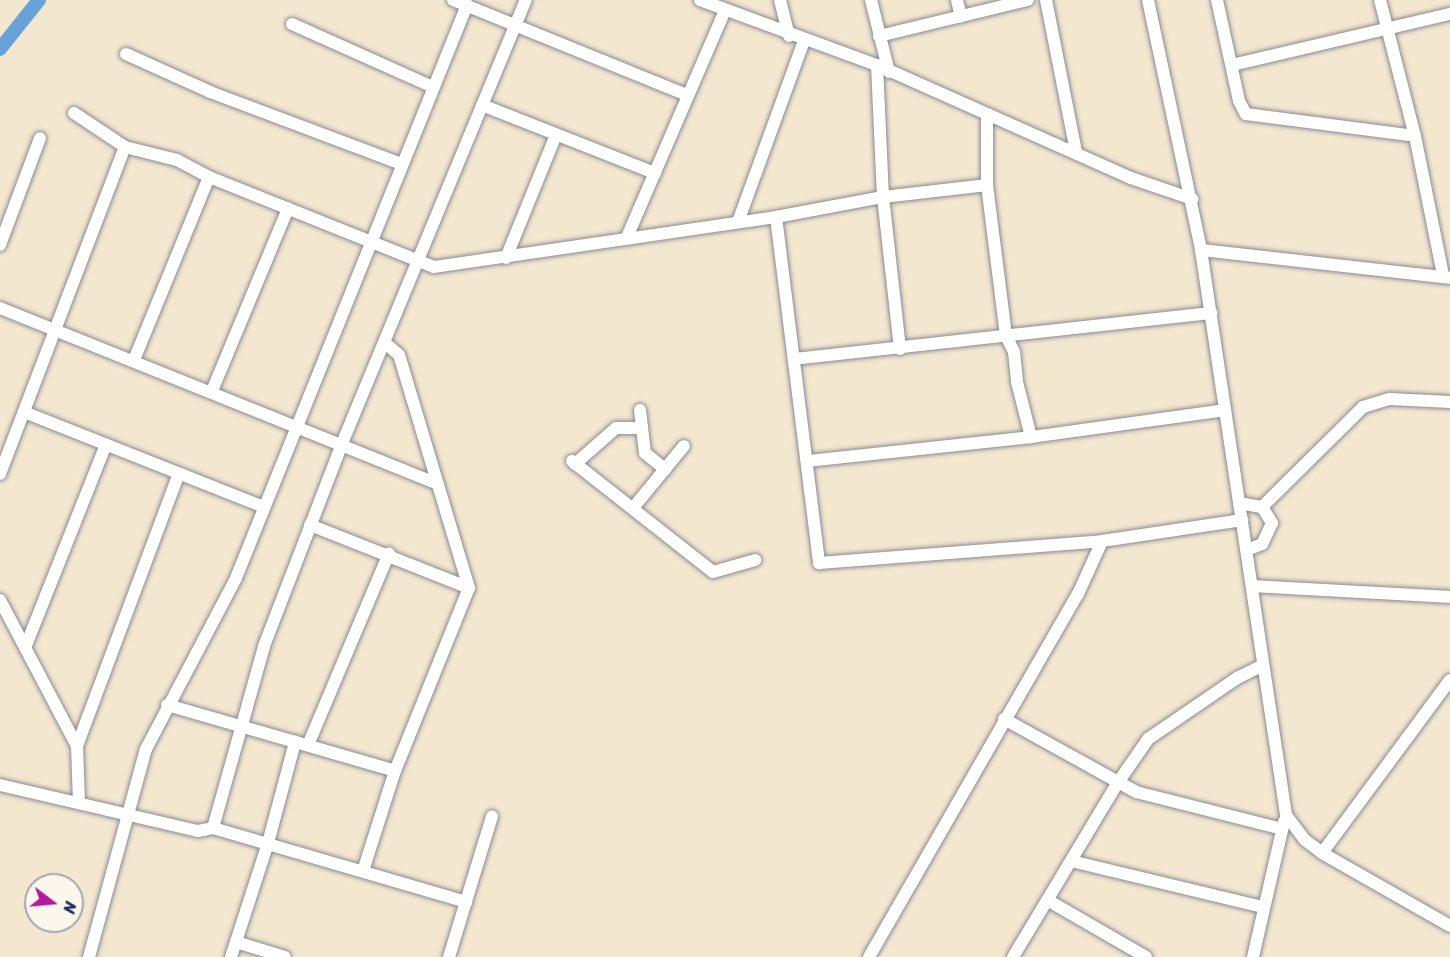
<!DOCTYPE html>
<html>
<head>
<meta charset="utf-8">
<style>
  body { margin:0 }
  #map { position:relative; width:1450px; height:957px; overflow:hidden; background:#f4e7cf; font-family:Sriracha,sans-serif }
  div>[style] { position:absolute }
  .river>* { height:14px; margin:-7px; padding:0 7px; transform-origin:7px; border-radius:7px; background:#68a2d8 }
  .roads { filter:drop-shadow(0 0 2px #888b96) drop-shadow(0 0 2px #888b96) }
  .minor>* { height:12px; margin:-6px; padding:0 6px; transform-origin:6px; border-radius:6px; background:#fff }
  span { translate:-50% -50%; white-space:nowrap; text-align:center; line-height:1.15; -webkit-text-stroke:4.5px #fbf7ec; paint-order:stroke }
  .north { position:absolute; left:24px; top:873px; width:60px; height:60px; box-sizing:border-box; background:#fbf7ec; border:2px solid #a1a7b3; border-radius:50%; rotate:106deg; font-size:16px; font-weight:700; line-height:24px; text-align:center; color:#1b2f5e }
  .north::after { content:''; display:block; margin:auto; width:21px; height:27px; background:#b5179e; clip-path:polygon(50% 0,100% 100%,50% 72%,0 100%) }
</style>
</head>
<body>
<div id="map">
  <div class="river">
    <i style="left:0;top:49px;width:63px;rotate:-51.5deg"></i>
  </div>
  <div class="roads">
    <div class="minor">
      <i style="left:453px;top:0;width:253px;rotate:22.1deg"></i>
      <i style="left:700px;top:0;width:189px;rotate:20.2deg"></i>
      <i style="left:877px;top:65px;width:278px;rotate:24deg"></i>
      <i style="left:1131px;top:178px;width:65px;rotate:19deg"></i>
      <i style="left:780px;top:0;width:37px;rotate:76deg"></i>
      <i style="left:871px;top:0;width:74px;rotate:76deg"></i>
      <i style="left:957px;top:0;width:17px;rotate:77deg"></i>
      <i style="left:1046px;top:0;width:155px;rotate:78.8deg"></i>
      <i style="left:1148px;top:0;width:256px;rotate:78deg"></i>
      <i style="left:1201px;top:250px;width:571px;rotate:81.44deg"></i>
      <i style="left:1286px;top:815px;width:31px;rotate:53deg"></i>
      <i style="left:1305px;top:840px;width:21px;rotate:37deg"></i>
      <i style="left:1322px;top:853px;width:147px;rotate:29.7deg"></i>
      <i style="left:1217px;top:0;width:103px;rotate:77.7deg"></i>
      <i style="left:1239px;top:101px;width:15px;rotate:62deg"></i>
      <i style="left:1246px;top:114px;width:170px;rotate:7.4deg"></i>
      <i style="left:1380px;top:0;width:140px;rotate:75.6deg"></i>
      <i style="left:1415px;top:136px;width:142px;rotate:78.6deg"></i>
      <i style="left:292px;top:24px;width:154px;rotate:24.1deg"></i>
      <i style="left:879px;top:36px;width:153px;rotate:-13.6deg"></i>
      <i style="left:126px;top:54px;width:92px;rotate:24.3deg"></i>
      <i style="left:210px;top:92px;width:205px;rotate:20.6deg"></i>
      <i style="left:877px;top:65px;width:132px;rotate:87.4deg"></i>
      <i style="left:883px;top:197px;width:153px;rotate:83.6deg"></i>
      <i style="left:1232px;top:65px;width:224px;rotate:-13.2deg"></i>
      <i style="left:482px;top:105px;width:186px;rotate:21.5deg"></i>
      <i style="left:74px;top:113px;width:61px;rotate:33.7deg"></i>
      <i style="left:125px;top:147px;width:54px;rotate:14deg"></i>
      <i style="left:177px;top:160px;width:36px;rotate:28deg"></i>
      <i style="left:209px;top:177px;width:242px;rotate:21.8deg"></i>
      <i style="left:434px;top:267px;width:346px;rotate:-8.3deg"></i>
      <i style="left:776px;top:217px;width:109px;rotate:-10.6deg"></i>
      <i style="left:883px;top:197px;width:105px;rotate:-6.6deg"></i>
      <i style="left:987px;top:114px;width:71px;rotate:90deg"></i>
      <i style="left:987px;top:185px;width:152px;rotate:82.8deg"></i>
      <i style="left:1006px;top:336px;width:18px;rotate:63deg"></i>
      <i style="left:1014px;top:352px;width:30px;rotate:84deg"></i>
      <i style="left:1017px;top:382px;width:57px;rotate:75.7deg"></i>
      <i style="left:776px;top:217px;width:349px;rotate:82.9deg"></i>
      <i style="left:819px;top:563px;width:284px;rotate:-4.4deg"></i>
      <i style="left:738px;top:222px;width:193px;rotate:-70deg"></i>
      <i style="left:627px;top:237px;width:246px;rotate:-66.6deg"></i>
      <i style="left:0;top:245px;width:114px;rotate:-69.5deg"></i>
      <i style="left:1201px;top:250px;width:250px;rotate:6.4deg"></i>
      <i style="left:506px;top:258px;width:133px;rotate:-67.9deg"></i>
      <i style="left:0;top:308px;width:472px;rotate:21.9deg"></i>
      <i style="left:794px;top:359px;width:420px;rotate:-6.3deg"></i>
      <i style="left:134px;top:360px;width:198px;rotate:-67.7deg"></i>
      <i style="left:212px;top:391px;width:198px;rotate:-67.4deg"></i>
      <i style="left:640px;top:410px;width:43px;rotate:83.4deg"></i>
      <i style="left:645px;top:453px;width:26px;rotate:39deg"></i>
      <i style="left:24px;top:412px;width:258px;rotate:21.6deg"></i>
      <i style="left:572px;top:461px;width:179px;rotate:38.2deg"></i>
      <i style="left:713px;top:572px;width:44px;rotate:-15.9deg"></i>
      <i style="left:808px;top:461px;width:224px;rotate:-6.1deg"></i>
      <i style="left:1031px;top:437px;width:196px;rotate:-7.9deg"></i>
      <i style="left:575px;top:464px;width:55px;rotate:-41.3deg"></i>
      <i style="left:616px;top:428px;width:26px"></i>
      <i style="left:0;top:474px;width:350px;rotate:-69.1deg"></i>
      <i style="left:1239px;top:503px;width:23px;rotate:10deg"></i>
      <i style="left:1262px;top:507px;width:19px;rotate:58deg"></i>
      <i style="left:1272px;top:523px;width:23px;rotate:115deg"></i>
      <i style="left:1262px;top:544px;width:16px;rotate:158deg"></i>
      <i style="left:1262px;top:507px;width:142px;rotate:-44.7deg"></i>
      <i style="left:1363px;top:407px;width:28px;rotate:-17deg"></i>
      <i style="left:1390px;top:399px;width:60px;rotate:2.9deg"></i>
      <i style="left:633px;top:508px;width:80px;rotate:-50.6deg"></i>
      <i style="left:310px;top:525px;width:171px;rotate:21.6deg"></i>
      <i style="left:1253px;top:586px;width:197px;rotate:3.2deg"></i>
      <i style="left:0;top:600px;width:165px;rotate:62.2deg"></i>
      <i style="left:25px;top:648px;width:219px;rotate:-68.3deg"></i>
      <i style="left:167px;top:705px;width:237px;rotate:16.1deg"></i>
      <i style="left:1004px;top:719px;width:151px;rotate:28.9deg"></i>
      <i style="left:1136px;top:792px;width:151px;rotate:14.2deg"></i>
      <i style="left:308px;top:745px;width:208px;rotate:-67.1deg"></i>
      <i style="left:0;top:785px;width:203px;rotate:13.1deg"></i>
      <i style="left:198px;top:831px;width:15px;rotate:-11deg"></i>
      <i style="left:213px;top:828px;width:264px;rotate:16.3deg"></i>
      <i style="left:79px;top:803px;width:57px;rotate:-92deg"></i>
      <i style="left:77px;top:746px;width:291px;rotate:-69.5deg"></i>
      <i style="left:213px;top:828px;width:189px;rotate:-74.3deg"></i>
      <i style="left:264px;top:646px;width:214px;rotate:-68.9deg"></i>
      <i style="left:341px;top:446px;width:483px;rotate:-67.5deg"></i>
      <i style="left:1322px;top:853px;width:215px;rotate:-53.5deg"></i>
      <i style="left:1071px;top:861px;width:196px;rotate:13.5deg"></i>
      <i style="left:363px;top:871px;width:105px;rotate:-72.3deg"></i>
      <i style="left:395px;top:771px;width:197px;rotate:-68deg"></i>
      <i style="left:469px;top:588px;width:243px;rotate:-106.7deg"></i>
      <i style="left:399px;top:355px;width:18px;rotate:-139deg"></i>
      <i style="left:1049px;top:901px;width:112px;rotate:30deg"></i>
      <i style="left:236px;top:942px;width:51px;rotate:17deg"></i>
      <i style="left:89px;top:957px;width:216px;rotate:-74.7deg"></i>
      <i style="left:146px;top:749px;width:193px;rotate:-62.2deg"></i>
      <i style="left:236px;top:578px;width:618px;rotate:-68.04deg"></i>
      <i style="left:231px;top:957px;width:120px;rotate:-72deg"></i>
      <i style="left:268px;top:843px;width:105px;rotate:-75deg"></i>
      <i style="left:449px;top:957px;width:147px;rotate:-73deg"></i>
      <i style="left:869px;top:957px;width:419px;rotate:-60.1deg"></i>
      <i style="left:1078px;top:594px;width:58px;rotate:-65.6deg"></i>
      <i style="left:1102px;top:541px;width:142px;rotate:-8.5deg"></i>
      <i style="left:1013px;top:957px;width:202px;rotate:-59deg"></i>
      <i style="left:1117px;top:784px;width:55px;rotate:-55.4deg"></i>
      <i style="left:1148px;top:739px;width:108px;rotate:-34.4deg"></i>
      <i style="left:1237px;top:678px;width:28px;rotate:-26deg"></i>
      <i style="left:1253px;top:957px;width:139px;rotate:-77.1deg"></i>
    </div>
  </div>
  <div class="north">N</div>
</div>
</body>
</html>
